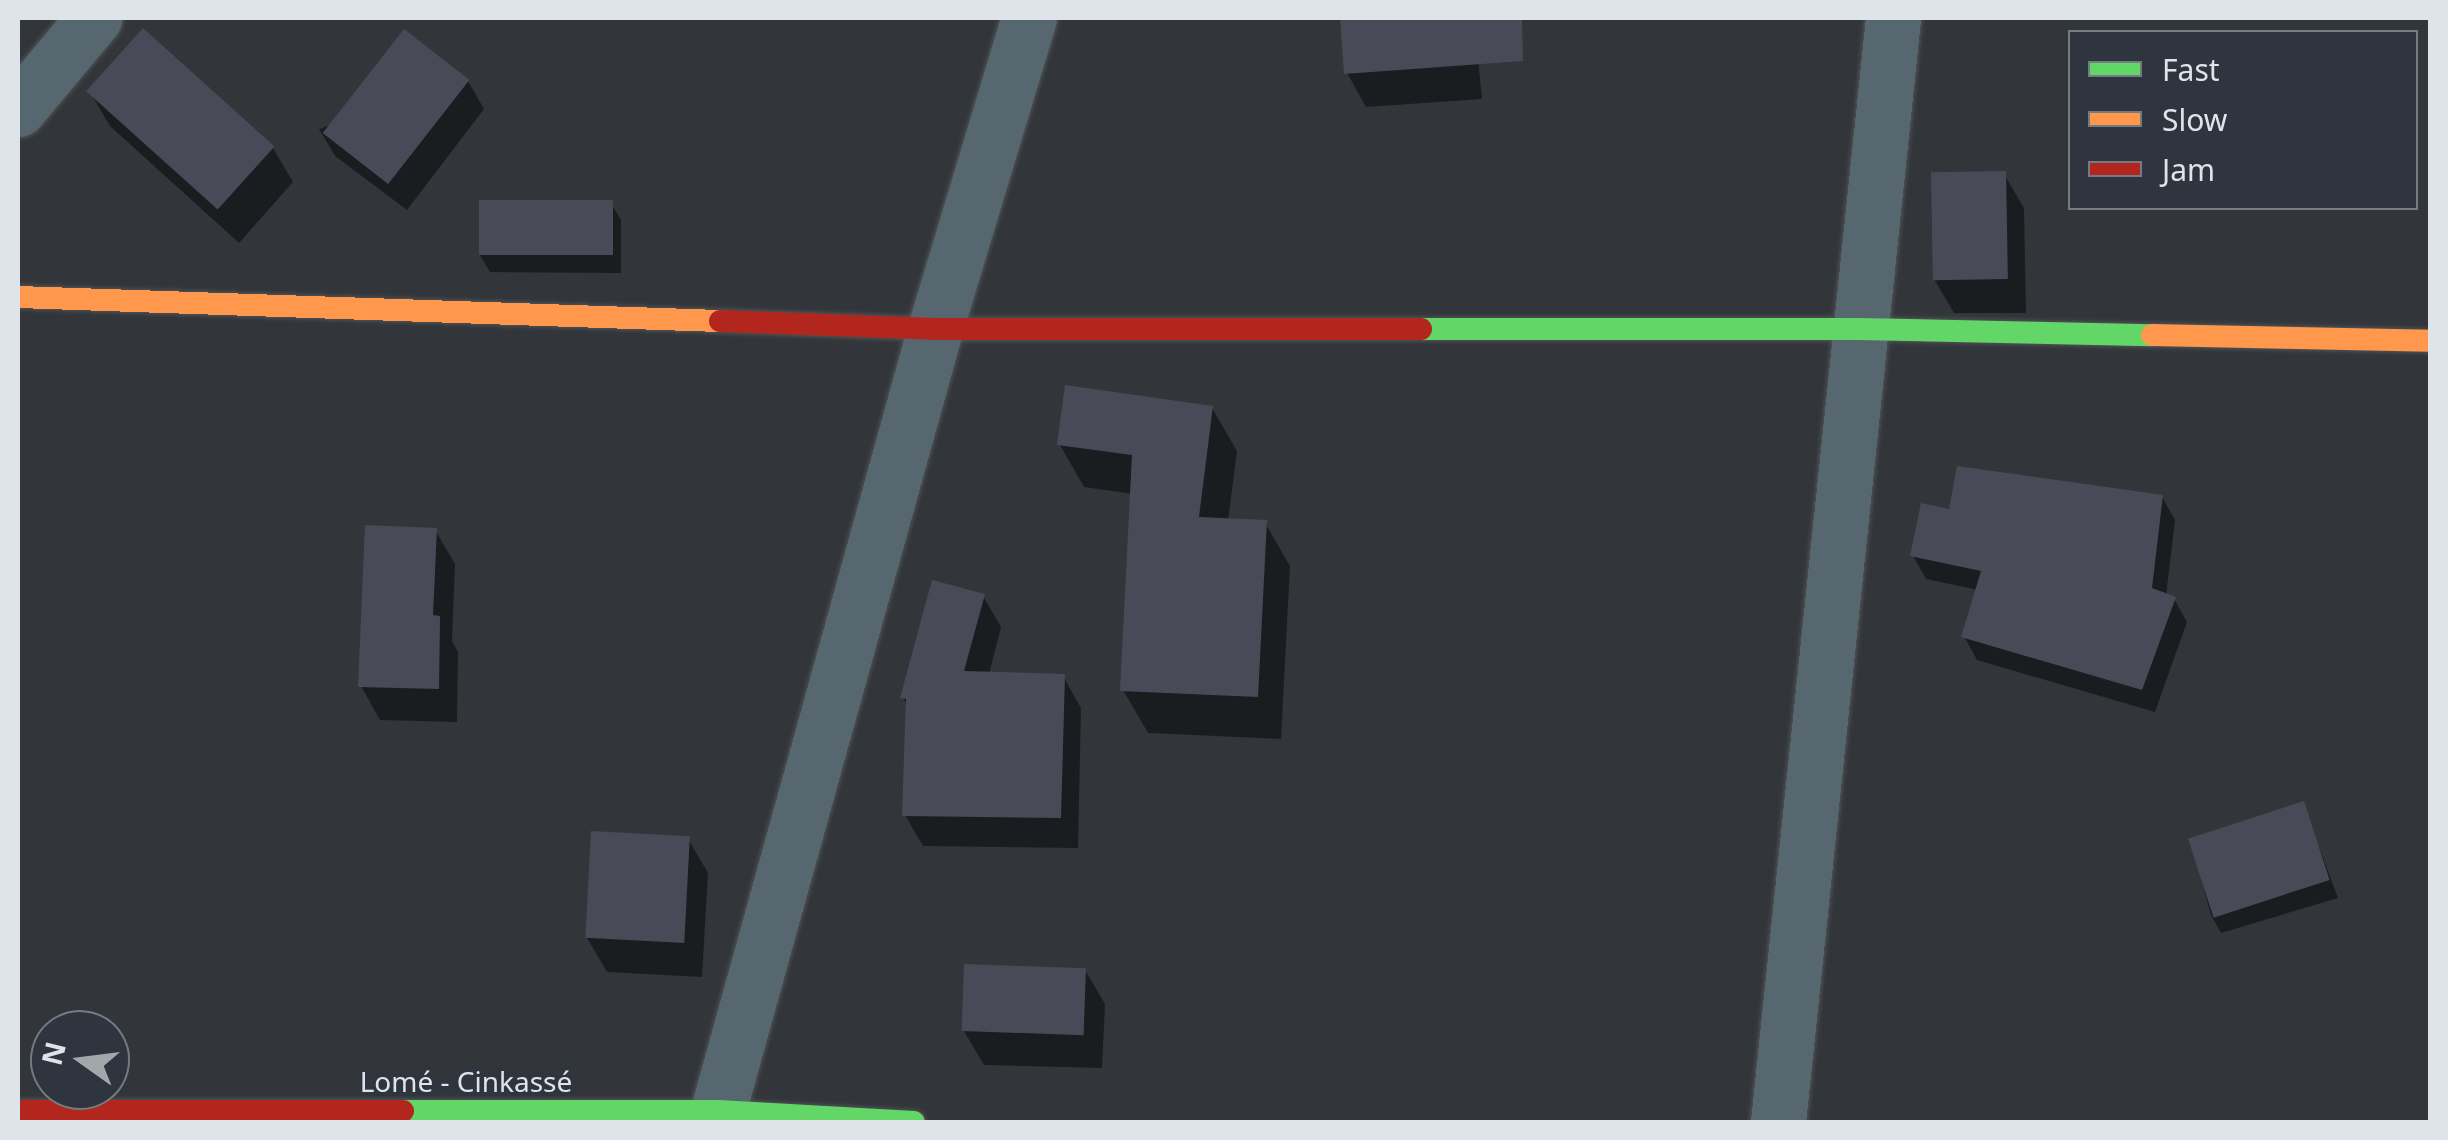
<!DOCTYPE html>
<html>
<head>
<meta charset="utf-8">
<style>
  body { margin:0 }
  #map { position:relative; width:2448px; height:1140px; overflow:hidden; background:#32363a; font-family:"Noto Sans",sans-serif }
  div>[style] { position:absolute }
  .shadow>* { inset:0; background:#0007 }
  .building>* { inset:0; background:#494a57; transform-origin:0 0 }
  .roads { filter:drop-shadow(0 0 2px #4f5255) drop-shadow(0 0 2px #4f5255) }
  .street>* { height:55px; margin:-27.5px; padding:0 27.5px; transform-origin:27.5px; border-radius:27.5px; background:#57676f }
  .fast>* { height:22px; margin:-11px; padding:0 11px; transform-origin:11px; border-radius:11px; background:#63d668 }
  .slow>* { height:22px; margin:-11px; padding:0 11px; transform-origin:11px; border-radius:11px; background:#ff974d }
  .jam>* { height:22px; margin:-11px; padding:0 11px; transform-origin:11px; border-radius:11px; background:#b3261e }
  span { translate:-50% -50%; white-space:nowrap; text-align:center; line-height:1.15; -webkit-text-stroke:8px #2e353e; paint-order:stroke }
  .street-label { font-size:28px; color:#dfe4ea }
  .frame { position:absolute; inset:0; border:20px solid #dfe4ea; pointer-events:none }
  .legend { position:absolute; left:2068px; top:30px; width:350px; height:180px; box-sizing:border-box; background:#2e353e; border:2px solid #757b83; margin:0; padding:12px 18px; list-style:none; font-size:30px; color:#dfe4ea }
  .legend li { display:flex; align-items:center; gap:20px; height:50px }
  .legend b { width:50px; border:2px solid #757b83 }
  .north { position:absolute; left:30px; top:1010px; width:100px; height:100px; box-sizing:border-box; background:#2e353e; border:2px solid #757b83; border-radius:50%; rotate:284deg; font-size:28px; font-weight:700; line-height:40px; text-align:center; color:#dfe4ea }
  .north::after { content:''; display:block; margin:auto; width:35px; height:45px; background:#a2a7ac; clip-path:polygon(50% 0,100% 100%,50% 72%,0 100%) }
</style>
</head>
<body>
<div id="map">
  <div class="shadow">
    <i style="clip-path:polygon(1343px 18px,1474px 18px,1482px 99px,1366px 107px,1347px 73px)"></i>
    <i style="clip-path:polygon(143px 32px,273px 148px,293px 182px,239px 243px,110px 126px,90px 92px)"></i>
    <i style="clip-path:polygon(468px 81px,484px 109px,407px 210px,335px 156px,319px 129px)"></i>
    <i style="clip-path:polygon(2004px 174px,2024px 208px,2026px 313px,1954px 313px,1934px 279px)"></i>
    <i style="clip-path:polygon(611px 203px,621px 220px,621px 273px,490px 272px,479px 254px)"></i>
    <i style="clip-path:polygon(1212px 408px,1237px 451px,1228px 521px,1265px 523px,1290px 566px,1281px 739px,1148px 733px,1123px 690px,1133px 494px,1084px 487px,1060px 445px)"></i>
    <i style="clip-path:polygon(2162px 497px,2175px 520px,2166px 596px,2174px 599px,2187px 622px,2155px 712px,1977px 660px,1964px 636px,1978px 590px,1926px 579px,1913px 556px,1951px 512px)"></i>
    <i style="clip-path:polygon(435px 530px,455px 564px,452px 641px,458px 652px,457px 722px,380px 720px,361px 686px)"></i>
    <i style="clip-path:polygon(983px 596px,1001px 627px,989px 674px,1063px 676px,1081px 708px,1078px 848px,923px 846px,905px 815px,908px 707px,903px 697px)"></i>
    <i style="clip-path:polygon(2303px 804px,2338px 898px,2221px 933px,2211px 915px,2191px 841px)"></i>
    <i style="clip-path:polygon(688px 839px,708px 873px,702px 977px,607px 972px,587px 938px)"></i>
    <i style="clip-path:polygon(1085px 970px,1105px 1004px,1102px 1068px,984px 1065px,964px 1031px)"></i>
  </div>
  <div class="building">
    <i style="clip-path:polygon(1340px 18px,1522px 18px,1523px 61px,1344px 74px)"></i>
    <i style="left:143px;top:28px;width:177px;height:85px;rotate:42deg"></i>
    <i style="left:404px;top:29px;width:83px;height:132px;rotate:38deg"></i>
    <i style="left:2006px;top:171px;width:108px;height:75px;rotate:89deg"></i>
    <i style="left:479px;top:200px;width:134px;height:55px"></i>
    <i style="clip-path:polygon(1065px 385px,1213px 406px,1199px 517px,1267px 520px,1258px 697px,1120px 691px,1132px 455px,1057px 445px)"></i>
    <i style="clip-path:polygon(1957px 466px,2163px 495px,2152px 588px,2176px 597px,2142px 690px,1961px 637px,1981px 571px,1910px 556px,1921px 503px,1949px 509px)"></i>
    <i style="clip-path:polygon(365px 525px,437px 528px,433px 615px,440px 616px,439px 689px,358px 687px)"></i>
    <i style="clip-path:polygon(932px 580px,985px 594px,964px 671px,1065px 674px,1061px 818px,902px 816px,906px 699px,900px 698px)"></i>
    <i style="left:2304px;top:801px;width:83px;height:122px;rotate:72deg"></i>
    <i style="left:591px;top:831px;width:99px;height:107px;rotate:3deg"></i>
    <i style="left:964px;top:964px;width:122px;height:67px;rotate:2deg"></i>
  </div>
  <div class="roads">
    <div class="street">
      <i style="left:18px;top:109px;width:119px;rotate:-50.1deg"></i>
      <i style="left:718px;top:1111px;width:812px;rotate:-74.49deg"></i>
      <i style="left:935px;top:329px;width:325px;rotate:-73.2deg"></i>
      <i style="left:1778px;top:1122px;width:1110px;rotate:-84.05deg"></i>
    </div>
    <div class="fast">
      <i style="left:1421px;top:329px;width:437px"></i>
      <i style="left:1858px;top:329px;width:294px;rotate:1.2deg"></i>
      <i style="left:403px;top:1111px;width:315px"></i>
      <i style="left:718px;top:1111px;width:196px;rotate:3.2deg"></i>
    </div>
    <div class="slow">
      <i style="left:18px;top:297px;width:702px;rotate:1.96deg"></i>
      <i style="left:2152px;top:335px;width:278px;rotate:1.2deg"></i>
    </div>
    <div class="jam">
      <i style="left:720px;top:321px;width:215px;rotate:2.1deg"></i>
      <i style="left:935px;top:329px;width:486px"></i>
      <i style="left:18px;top:1111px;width:385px"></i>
    </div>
  </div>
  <div class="street-label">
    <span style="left:466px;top:1081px">Lomé - Cinkassé</span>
  </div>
  <div class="frame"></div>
  <ul class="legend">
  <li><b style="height:12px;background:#63d668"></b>Fast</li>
  <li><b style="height:12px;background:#ff974d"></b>Slow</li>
  <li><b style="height:12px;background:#b3261e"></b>Jam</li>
  </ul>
  <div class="north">N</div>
</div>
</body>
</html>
